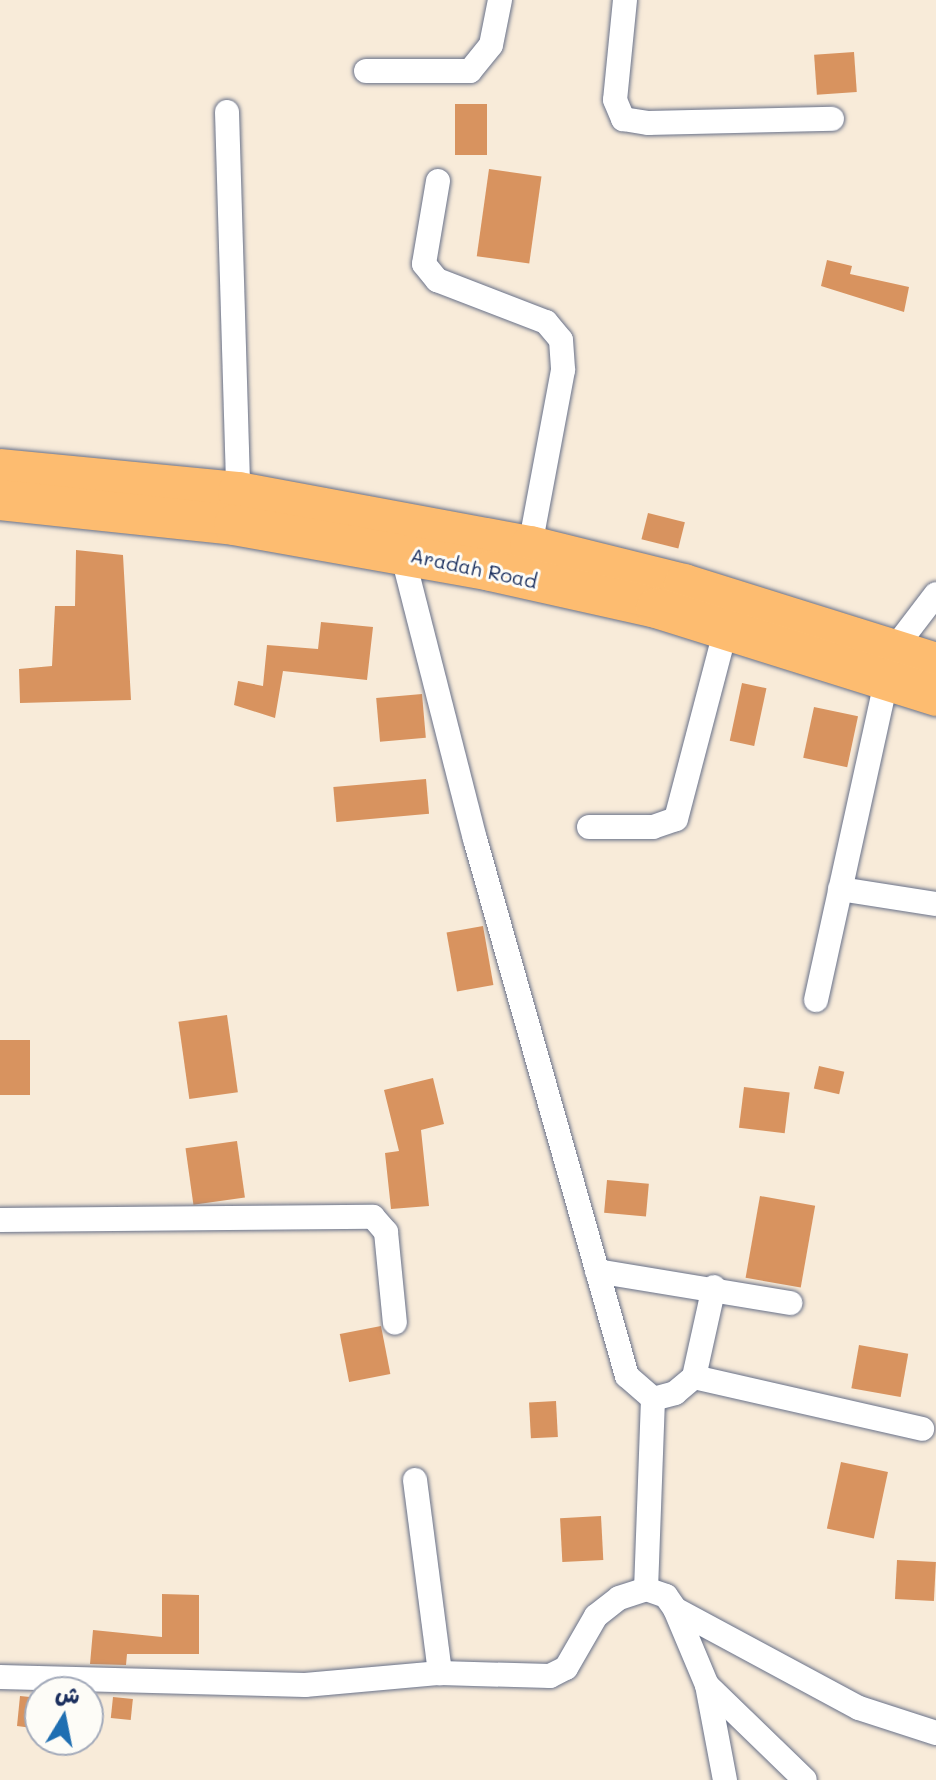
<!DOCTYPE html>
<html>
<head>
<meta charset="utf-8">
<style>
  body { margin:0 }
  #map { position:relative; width:936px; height:1780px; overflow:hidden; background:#f8ebd9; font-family:Mali,"Playpen Sans Arabic",sans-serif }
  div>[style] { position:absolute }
  .building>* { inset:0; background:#d8935f; transform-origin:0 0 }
  .roads { filter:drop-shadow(0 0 2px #687189) drop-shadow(0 0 2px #687189) }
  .minor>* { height:24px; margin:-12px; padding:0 12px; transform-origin:12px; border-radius:12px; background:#fff }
  .primary>* { height:40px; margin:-20px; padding:0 20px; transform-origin:20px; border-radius:20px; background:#fdbc70 }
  span { translate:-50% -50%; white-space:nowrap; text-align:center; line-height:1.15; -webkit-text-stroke:6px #fdfcf7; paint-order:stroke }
  .street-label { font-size:20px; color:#1b2f5e }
  .north { position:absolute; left:24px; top:1676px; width:80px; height:80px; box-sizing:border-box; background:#fdfcf7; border:2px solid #a3aaba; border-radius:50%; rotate:10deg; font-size:22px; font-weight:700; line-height:32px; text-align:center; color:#1b2f5e }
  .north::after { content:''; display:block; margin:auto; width:28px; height:36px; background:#1f6fb2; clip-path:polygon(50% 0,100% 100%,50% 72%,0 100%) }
</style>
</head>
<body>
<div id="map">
  <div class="building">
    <i style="left:854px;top:52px;width:40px;height:40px;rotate:86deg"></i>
    <i style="left:455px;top:104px;width:32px;height:51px"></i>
    <i style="left:489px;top:169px;width:53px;height:88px;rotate:8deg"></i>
    <i style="clip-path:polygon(827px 260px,852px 266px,850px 274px,909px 287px,904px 312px,821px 286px)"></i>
    <i style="left:648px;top:513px;width:38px;height:27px;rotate:14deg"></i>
    <i style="clip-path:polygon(76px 550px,123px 555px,131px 700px,20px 703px,19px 669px,52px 666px,55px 606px,75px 606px)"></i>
    <i style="clip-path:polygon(321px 622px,373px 627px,367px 680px,283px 671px,275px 718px,234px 705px,238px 681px,263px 686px,267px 645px,318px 649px)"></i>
    <i style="left:742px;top:683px;width:25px;height:59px;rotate:12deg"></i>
    <i style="left:422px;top:694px;width:44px;height:46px;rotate:85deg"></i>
    <i style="left:814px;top:707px;width:45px;height:52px;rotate:12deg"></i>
    <i style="left:426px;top:779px;width:35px;height:93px;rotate:85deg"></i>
    <i style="left:483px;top:926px;width:60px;height:37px;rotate:80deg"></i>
    <i style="left:227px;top:1015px;width:78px;height:49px;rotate:82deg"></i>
    <i style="left:0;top:1040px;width:30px;height:55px"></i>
    <i style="left:819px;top:1066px;width:26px;height:23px;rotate:13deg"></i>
    <i style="clip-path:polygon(433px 1078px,444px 1124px,421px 1130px,429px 1206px,391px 1209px,385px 1153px,399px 1151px,384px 1090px)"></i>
    <i style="left:744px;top:1087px;width:46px;height:41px;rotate:7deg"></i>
    <i style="left:237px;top:1141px;width:57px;height:52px;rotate:82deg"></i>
    <i style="left:607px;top:1180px;width:42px;height:33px;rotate:5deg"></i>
    <i style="left:760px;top:1196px;width:56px;height:83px;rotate:10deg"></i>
    <i style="left:381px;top:1326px;width:49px;height:42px;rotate:79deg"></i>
    <i style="left:859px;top:1345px;width:50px;height:44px;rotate:10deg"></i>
    <i style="left:556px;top:1401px;width:36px;height:27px;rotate:87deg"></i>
    <i style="left:841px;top:1462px;width:48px;height:68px;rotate:12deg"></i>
    <i style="left:601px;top:1516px;width:44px;height:41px;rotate:87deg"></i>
    <i style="left:897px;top:1560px;width:39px;height:39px;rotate:3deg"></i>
    <i style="clip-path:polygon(162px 1594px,199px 1595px,199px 1654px,127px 1654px,126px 1665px,90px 1664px,93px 1630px,162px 1637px)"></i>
    <i style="clip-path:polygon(20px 1696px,40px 1698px,40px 1729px,17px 1726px)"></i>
    <i style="left:113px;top:1697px;width:20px;height:21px;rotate:6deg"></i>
  </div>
  <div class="roads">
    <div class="minor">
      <i style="left:625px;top:0;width:100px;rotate:95.7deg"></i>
      <i style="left:615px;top:100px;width:21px;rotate:67deg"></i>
      <i style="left:623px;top:119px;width:26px;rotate:9deg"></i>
      <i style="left:649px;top:123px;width:183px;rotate:-1.3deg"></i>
      <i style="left:366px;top:71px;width:104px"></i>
      <i style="left:470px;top:71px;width:33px;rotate:-51deg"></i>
      <i style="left:491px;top:45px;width:46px;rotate:-78.7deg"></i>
      <i style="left:227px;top:112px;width:380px;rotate:88.3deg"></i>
      <i style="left:438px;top:181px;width:84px;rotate:99.6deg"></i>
      <i style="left:424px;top:264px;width:21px;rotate:51deg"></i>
      <i style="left:437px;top:280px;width:117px;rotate:21.1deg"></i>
      <i style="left:546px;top:322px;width:23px;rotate:50deg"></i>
      <i style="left:561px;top:340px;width:30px;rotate:86deg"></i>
      <i style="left:563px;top:370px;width:179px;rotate:100.6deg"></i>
      <i style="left:402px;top:553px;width:295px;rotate:75.7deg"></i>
      <i style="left:475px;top:839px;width:558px;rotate:74.2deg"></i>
      <i style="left:627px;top:1376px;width:35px;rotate:41deg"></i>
      <i style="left:653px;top:1399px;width:190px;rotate:92.1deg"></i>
      <i style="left:646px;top:1589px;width:21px;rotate:19deg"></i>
      <i style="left:666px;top:1596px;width:16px;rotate:55deg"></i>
      <i style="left:675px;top:1609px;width:82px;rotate:67.2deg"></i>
      <i style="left:707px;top:1685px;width:97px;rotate:79.3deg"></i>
      <i style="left:894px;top:649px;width:69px;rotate:-52.6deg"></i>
      <i style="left:589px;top:827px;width:64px"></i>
      <i style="left:653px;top:827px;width:24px;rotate:-19deg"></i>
      <i style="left:676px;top:819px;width:196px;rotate:-75.3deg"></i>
      <i style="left:840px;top:889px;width:97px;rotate:8.9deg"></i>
      <i style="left:816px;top:1000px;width:330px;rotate:-77.6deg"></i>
      <i style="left:0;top:1220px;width:373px;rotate:-0.5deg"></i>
      <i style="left:373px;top:1217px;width:20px;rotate:49deg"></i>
      <i style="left:386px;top:1232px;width:91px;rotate:84.4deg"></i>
      <i style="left:597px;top:1271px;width:196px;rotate:9.4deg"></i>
      <i style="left:694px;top:1377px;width:234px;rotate:12.8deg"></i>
      <i style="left:653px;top:1399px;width:23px;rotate:-15deg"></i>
      <i style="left:675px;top:1393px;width:25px;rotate:-40deg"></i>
      <i style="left:694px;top:1377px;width:92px;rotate:-77.5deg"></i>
      <i style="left:415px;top:1480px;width:195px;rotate:82.6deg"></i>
      <i style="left:675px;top:1609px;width:209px;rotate:28.3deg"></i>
      <i style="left:859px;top:1708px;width:81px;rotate:18deg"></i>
      <i style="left:0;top:1677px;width:305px;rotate:1.5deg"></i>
      <i style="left:305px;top:1685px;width:136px;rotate:-5.1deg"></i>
      <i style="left:440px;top:1673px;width:110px;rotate:1.6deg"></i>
      <i style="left:550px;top:1676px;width:18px;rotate:-27deg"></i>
      <i style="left:566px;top:1668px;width:60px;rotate:-60deg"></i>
      <i style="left:596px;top:1616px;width:29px;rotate:-38deg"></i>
      <i style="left:619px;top:1598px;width:28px;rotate:-18deg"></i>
      <i style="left:707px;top:1685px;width:136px;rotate:44.1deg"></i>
    </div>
    <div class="primary">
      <i style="left:0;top:469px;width:239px;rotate:5.5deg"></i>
      <i style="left:238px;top:492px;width:297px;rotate:10.5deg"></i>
      <i style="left:530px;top:546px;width:159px;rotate:13.9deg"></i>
      <i style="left:684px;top:584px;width:264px;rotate:17.4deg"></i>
      <i style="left:0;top:500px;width:235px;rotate:6.1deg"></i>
      <i style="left:234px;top:525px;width:261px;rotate:10.1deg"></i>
      <i style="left:491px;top:571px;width:169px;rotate:12.6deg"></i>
      <i style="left:656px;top:608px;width:294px;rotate:17.4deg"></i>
    </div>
  </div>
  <div class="street-label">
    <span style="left:474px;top:568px;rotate:12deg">Aradah Road</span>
  </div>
  <div class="north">ش</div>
</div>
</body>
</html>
